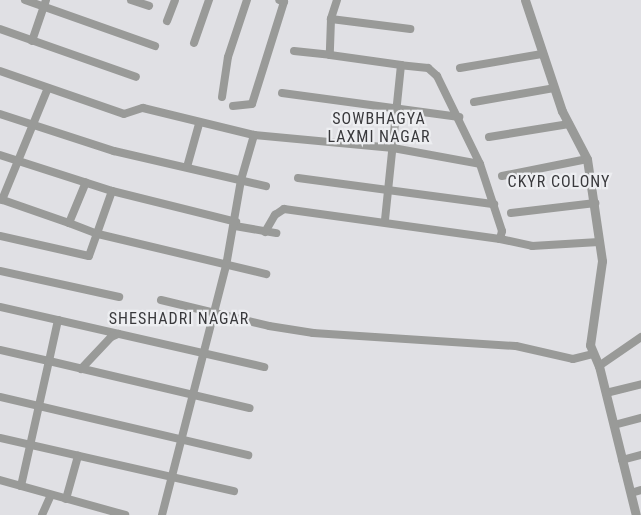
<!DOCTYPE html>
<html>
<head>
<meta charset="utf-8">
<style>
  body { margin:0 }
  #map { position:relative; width:641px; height:515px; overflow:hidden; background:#e0e0e4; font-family:"Roboto Condensed",sans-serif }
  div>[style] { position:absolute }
  .minor>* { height:8px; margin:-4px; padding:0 4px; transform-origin:4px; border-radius:4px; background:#999a98 }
  .tertiary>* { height:9px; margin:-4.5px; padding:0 4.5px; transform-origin:4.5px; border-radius:4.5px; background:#999a98 }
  span { translate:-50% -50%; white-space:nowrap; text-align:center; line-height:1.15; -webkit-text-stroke:4.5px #edeef1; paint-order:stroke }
  .neighbourhood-label { font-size:16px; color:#39393c; letter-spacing:1px }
</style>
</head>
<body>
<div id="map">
  <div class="minor">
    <i style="left:25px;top:0;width:138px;rotate:19.5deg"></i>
    <i style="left:131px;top:0;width:19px;rotate:18deg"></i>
    <i style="left:337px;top:0;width:20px;rotate:108deg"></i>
    <i style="left:331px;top:19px;width:36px;rotate:92deg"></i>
    <i style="left:330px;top:55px;width:72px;rotate:8deg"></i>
    <i style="left:401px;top:65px;width:157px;rotate:95.9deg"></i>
    <i style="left:331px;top:19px;width:80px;rotate:7.2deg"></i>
    <i style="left:167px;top:21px;width:22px;rotate:-69deg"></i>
    <i style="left:0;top:29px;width:144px;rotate:19.4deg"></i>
    <i style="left:32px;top:41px;width:43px;rotate:-71.1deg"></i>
    <i style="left:194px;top:43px;width:46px;rotate:-70.8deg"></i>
    <i style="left:294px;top:51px;width:36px;rotate:6deg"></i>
    <i style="left:460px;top:68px;width:83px;rotate:-9.7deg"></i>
    <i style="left:0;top:71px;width:131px;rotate:19.1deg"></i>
    <i style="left:124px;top:114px;width:20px;rotate:-18deg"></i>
    <i style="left:143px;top:108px;width:114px;rotate:13.7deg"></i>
    <i style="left:254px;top:135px;width:140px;rotate:5.3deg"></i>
    <i style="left:393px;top:148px;width:88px;rotate:10.4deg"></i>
    <i style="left:282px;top:93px;width:179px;rotate:7.7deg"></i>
    <i style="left:222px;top:97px;width:40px;rotate:-81.5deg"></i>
    <i style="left:228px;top:57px;width:60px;rotate:-71.6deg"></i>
    <i style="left:474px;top:102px;width:81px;rotate:-9.9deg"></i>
    <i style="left:233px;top:106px;width:19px;rotate:-6deg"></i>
    <i style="left:252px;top:104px;width:107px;rotate:-72.6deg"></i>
    <i style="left:284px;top:2px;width:5px;rotate:-158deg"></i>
    <i style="left:0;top:114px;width:120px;rotate:18deg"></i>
    <i style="left:114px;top:151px;width:156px;rotate:13deg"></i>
    <i style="left:489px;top:137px;width:81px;rotate:-9.2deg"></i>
    <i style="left:0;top:155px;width:118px;rotate:17.8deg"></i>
    <i style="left:112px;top:191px;width:128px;rotate:14deg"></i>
    <i style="left:187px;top:167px;width:45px;rotate:-74.4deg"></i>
    <i style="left:502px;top:176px;width:87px;rotate:-11.3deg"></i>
    <i style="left:298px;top:178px;width:198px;rotate:7.6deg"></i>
    <i style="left:0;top:199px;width:73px;rotate:19.2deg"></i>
    <i style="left:69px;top:223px;width:44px;rotate:-67.5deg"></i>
    <i style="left:2px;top:200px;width:121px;rotate:-67.7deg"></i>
    <i style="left:511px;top:213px;width:85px;rotate:-6.8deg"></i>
    <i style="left:69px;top:223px;width:31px;rotate:21deg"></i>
    <i style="left:98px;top:234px;width:173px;rotate:13.4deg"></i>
    <i style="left:235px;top:226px;width:42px;rotate:9.7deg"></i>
    <i style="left:265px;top:232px;width:20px;rotate:-60deg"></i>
    <i style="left:275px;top:215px;width:11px;rotate:-34deg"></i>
    <i style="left:284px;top:209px;width:218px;rotate:7.9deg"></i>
    <i style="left:500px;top:239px;width:8px;rotate:-76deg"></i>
    <i style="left:502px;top:231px;width:71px;rotate:-108.2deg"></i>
    <i style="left:480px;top:164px;width:98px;rotate:-116deg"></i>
    <i style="left:437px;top:76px;width:12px;rotate:-138deg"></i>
    <i style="left:428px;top:68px;width:27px;rotate:-174deg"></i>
    <i style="left:0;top:236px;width:91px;rotate:12.7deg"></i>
    <i style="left:89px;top:256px;width:69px;rotate:-70.5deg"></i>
    <i style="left:500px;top:239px;width:33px;rotate:12deg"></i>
    <i style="left:532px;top:246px;width:67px;rotate:-3.4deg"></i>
    <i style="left:0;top:271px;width:122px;rotate:12.3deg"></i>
    <i style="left:161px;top:300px;width:111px;rotate:13.5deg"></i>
    <i style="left:269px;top:326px;width:45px;rotate:9deg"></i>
    <i style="left:313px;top:333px;width:203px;rotate:3.7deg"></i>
    <i style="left:516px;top:346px;width:58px;rotate:12.8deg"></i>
    <i style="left:573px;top:359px;width:21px;rotate:-14deg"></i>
    <i style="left:0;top:307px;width:271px;rotate:12.8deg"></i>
    <i style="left:0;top:350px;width:50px;rotate:12.7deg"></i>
    <i style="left:49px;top:361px;width:42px;rotate:-77.6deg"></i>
    <i style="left:599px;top:366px;width:51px;rotate:-34.6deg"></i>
    <i style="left:81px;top:369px;width:44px;rotate:-46.8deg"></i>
    <i style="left:111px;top:337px;width:8px;rotate:-23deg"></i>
    <i style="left:606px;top:393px;width:36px;rotate:-14deg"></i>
    <i style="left:0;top:397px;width:255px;rotate:13.2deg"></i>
    <i style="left:614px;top:425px;width:28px;rotate:-15deg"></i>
    <i style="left:0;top:438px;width:240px;rotate:12.8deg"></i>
    <i style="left:622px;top:460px;width:20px;rotate:-15deg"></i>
    <i style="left:0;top:480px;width:130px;rotate:15.6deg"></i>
    <i style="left:21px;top:486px;width:128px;rotate:-77.4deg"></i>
    <i style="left:49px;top:361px;width:206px;rotate:13.2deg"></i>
    <i style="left:631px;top:493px;width:10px;rotate:-17deg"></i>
    <i style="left:66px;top:499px;width:45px;rotate:-74.4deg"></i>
    <i style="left:42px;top:515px;width:22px;rotate:-66deg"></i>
    <i style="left:162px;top:515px;width:257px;rotate:-75.6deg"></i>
    <i style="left:226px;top:266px;width:87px;rotate:-80.1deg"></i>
    <i style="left:241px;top:180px;width:47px;rotate:-73.9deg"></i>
  </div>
  <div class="tertiary">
    <i style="left:525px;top:0;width:117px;rotate:71.6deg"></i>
    <i style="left:562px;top:111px;width:54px;rotate:62.5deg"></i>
    <i style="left:587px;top:159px;width:103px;rotate:81.6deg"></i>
    <i style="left:602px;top:261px;width:85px;rotate:98.1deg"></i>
    <i style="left:590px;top:345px;width:23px;rotate:67deg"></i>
    <i style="left:599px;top:366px;width:154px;rotate:76.1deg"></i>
  </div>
  <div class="neighbourhood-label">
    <span style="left:379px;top:128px">SOWBHAGYA<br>LAXMI NAGAR</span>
    <span style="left:559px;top:182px">CKYR COLONY</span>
    <span style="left:179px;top:319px">SHESHADRI NAGAR</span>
  </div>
</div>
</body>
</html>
